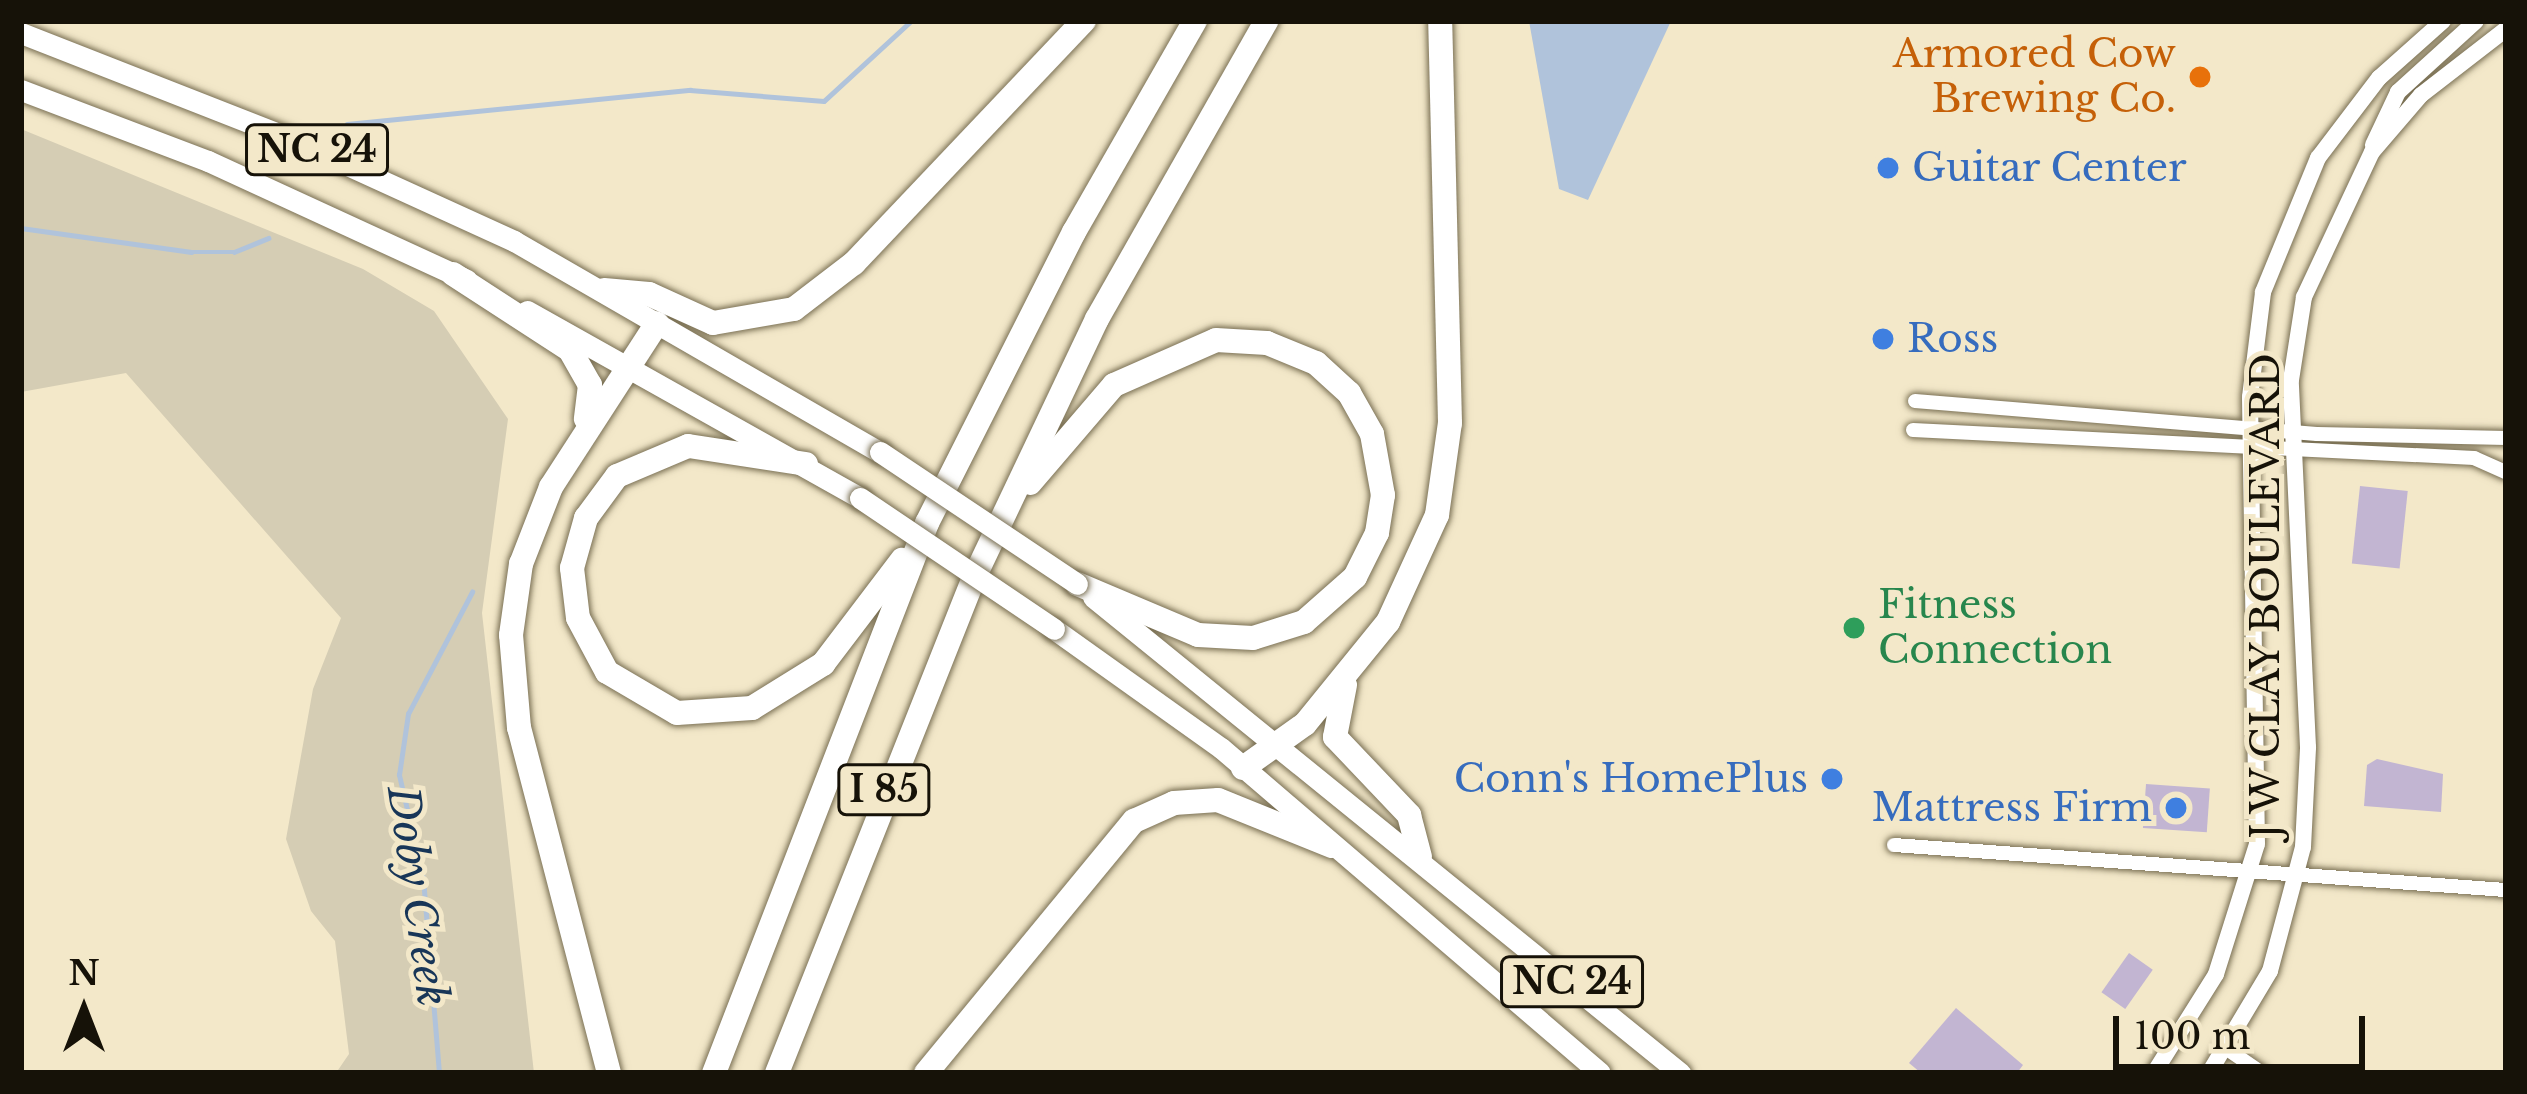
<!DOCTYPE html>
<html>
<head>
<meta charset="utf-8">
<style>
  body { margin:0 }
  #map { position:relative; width:2527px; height:1094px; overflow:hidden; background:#f3e8c9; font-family:"Libre Baskerville",serif }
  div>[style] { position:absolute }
  .green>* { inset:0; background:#d5cdb4 }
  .water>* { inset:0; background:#b0c3db }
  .stream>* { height:4.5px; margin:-2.25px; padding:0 2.25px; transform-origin:2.25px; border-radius:2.25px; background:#b0c3db }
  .building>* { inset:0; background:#c2b5d2; transform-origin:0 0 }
  .roads { filter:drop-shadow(0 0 3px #796f53) drop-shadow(0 0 3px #796f53) }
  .minor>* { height:14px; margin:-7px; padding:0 7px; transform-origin:7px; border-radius:7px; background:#fff }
  .tertiary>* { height:16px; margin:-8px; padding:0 8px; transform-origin:8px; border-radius:8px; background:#fff }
  .primary>* { height:21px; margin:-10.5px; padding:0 10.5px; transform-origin:10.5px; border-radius:10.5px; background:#fff }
  .motorway>* { height:24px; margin:-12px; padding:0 12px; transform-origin:12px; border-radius:12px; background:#fff }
  .bridges { filter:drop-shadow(0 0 3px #796f53) drop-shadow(0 0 3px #796f53) }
  .primary-bridge>* { height:21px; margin:-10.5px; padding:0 10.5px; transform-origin:10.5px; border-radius:10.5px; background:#fff }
  .dots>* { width:33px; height:33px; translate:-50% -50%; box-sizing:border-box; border:6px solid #f3e8c9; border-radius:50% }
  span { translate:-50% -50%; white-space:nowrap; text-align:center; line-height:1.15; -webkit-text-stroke:10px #f3e8c9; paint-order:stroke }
  .shield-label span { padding:3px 9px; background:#f3e8c9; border:3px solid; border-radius:9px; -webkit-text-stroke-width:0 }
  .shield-label { font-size:36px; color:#161208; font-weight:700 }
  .food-label { font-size:39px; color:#c56008 }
  .right { translate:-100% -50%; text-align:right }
  .shop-label { font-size:39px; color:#366cbe }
  .left { translate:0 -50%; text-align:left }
  .street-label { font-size:39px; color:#161208 }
  .leisure-label { font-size:39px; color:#27864d }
  .water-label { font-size:42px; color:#183658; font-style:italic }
  .frame { position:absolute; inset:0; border:24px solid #161208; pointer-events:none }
  .north { position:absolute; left:24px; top:950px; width:120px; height:120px; -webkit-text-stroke:9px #f3e8c9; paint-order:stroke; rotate:0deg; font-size:33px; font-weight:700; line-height:48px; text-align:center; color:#161208 }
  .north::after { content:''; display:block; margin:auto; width:42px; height:54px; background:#161208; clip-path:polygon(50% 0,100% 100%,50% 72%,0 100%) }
  .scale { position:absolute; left:2113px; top:1016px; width:252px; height:54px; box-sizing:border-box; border:6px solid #161208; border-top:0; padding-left:15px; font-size:36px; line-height:42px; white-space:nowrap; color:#161208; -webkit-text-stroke:9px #f3e8c9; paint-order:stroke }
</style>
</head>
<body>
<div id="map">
  <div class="green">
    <i style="clip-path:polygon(21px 129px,363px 269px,434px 311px,508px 419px,482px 613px,534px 1073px,336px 1073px,349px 1054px,335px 941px,311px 911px,286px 839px,313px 689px,341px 618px,126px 373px,21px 392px)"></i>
  </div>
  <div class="water">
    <i style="clip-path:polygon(1529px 21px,1671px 21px,1588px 200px,1559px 189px)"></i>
  </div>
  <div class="stream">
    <i style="left:347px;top:124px;width:345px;rotate:-5.7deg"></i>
    <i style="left:690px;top:90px;width:134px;rotate:4.7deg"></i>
    <i style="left:824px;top:101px;width:118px;rotate:-42.6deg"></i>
    <i style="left:21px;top:228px;width:172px;rotate:8deg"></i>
    <i style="left:191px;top:252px;width:43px"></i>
    <i style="left:234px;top:252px;width:37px;rotate:-22deg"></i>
    <i style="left:439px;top:1073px;width:195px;rotate:-94.7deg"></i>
    <i style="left:423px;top:879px;width:107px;rotate:-103deg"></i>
    <i style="left:399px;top:775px;width:62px;rotate:-81.6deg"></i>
    <i style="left:408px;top:714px;width:138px;rotate:-62.3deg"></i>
  </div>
  <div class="building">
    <i style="left:2360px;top:486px;width:48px;height:78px;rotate:6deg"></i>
    <i style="clip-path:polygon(2377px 759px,2443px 774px,2441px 812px,2364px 806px,2367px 765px)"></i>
    <i style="left:2146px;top:784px;width:64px;height:44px;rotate:4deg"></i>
    <i style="left:2129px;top:953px;width:29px;height:48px;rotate:35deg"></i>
    <i style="clip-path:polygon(1956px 1008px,2023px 1065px,2017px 1073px,1921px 1073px,1909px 1063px)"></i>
  </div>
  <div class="roads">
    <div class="minor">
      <i style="left:1915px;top:401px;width:403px;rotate:4.7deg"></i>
      <i style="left:2317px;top:434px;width:189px;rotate:1.2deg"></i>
      <i style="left:1913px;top:430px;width:562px;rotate:2.86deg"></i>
      <i style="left:2474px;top:458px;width:35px;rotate:24deg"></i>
      <i style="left:1894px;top:845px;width:614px;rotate:4.21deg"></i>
      <i style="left:2227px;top:1049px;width:42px;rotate:34.4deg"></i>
    </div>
    <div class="tertiary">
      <i style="left:2373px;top:145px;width:59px;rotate:-64.7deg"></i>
      <i style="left:2398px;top:92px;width:105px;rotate:-42.3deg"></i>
      <i style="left:2154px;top:1073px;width:117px;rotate:-57.9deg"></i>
      <i style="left:2216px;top:974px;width:136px;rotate:-72.5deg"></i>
      <i style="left:2257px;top:844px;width:447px;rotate:-90.9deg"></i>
      <i style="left:2250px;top:397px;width:106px;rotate:-82.9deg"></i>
      <i style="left:2263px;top:292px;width:145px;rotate:-67.7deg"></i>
      <i style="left:2318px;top:158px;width:101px;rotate:-52.7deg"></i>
      <i style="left:2379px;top:78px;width:86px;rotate:-41.7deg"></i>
      <i style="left:2209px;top:1073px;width:119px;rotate:-59.1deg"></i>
      <i style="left:2270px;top:971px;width:128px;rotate:-75.1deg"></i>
      <i style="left:2303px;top:847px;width:100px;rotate:-87.1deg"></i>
      <i style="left:2308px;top:747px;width:367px;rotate:-92.7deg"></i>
      <i style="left:2291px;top:380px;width:84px;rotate:-81.1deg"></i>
      <i style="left:2304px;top:297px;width:160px;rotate:-64.9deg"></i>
      <i style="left:2372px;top:152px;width:75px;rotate:-49.3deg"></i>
      <i style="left:2421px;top:95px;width:108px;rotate:-37.8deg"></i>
    </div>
    <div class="primary">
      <i style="left:21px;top:33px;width:285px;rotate:21.4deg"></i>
      <i style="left:286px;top:137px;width:251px;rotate:24.5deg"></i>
      <i style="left:514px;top:241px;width:422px;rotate:30deg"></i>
      <i style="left:21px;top:90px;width:200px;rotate:20.8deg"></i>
      <i style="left:208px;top:161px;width:285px;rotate:24.7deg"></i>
      <i style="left:527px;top:311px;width:382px;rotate:29.3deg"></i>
      <i style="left:1093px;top:597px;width:756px;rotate:39.04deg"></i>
      <i style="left:1054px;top:629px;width:205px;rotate:35.5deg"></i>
      <i style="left:1221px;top:748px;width:499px;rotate:40.6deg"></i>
    </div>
    <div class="motorway">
      <i style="left:453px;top:274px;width:140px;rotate:33deg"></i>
      <i style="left:570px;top:350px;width:40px;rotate:60.3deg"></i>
      <i style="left:590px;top:385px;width:34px;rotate:97deg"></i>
      <i style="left:604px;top:290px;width:45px;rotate:5.1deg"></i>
      <i style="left:649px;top:294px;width:70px;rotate:24.4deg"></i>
      <i style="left:713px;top:323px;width:82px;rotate:-9.8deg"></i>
      <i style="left:794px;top:309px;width:76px;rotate:-37.5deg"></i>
      <i style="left:854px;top:263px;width:334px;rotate:-46.5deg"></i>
      <i style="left:806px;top:464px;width:119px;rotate:-171.3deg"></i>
      <i style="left:688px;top:446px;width:77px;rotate:157.1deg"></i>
      <i style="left:617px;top:476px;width:52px;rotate:126.4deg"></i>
      <i style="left:586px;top:518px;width:52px;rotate:105.6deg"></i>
      <i style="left:572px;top:568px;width:50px;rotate:83.2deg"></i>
      <i style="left:578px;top:618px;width:61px;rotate:61.8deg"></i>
      <i style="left:607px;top:672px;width:81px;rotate:30.4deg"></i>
      <i style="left:677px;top:713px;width:75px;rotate:-3.8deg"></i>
      <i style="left:752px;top:708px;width:84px;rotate:-31.8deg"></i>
      <i style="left:823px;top:664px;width:131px;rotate:-52.8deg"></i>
      <i style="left:1030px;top:483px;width:129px;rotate:-49.4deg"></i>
      <i style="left:1114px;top:385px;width:111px;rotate:-23.8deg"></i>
      <i style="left:1216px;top:340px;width:51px;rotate:3.4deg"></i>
      <i style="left:1267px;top:343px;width:53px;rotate:22.2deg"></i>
      <i style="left:1316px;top:363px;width:45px;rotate:42.3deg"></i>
      <i style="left:1349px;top:393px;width:47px;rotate:60.7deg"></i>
      <i style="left:1372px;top:434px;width:62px;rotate:79.8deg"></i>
      <i style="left:1383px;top:495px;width:38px;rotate:99deg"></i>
      <i style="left:1377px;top:533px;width:49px;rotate:116.6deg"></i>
      <i style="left:1355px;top:577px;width:68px;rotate:138.6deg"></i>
      <i style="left:1304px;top:622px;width:53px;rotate:162.6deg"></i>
      <i style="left:1253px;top:638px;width:55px;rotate:-176.9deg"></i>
      <i style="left:1198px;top:635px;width:131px;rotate:-157.1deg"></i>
      <i style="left:1345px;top:685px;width:53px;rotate:100.9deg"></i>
      <i style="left:1335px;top:737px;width:108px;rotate:46.5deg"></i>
      <i style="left:1409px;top:815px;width:43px;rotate:75.3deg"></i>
      <i style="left:1243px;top:768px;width:76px;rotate:-35.4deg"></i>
      <i style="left:1305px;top:724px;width:132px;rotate:-50.9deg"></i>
      <i style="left:1388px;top:622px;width:118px;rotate:-65.4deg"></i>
      <i style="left:1437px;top:515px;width:93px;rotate:-82deg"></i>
      <i style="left:1450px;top:423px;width:402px;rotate:-91.4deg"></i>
      <i style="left:609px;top:1073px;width:357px;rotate:-104.6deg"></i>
      <i style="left:519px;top:728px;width:93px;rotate:-94.9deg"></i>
      <i style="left:511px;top:635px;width:72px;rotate:-82deg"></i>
      <i style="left:521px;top:564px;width:83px;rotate:-68.7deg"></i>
      <i style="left:551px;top:487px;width:195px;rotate:-57.1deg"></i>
      <i style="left:714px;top:1073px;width:590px;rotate:-68.83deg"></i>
      <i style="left:927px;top:523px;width:326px;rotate:-63.2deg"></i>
      <i style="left:1074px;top:232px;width:243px;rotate:-60.2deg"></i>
      <i style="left:777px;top:1073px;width:531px;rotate:-68.32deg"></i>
      <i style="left:973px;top:580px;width:289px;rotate:-64.6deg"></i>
      <i style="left:1097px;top:319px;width:343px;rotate:-60.4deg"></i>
      <i style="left:926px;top:1073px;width:327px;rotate:-50.5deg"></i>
      <i style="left:1134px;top:821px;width:44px;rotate:-24.2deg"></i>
      <i style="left:1174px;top:803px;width:44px;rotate:-3.9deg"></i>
      <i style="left:1218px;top:800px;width:123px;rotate:22deg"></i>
    </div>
  </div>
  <div class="bridges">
    <div class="primary-bridge">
      <i style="left:880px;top:452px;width:237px;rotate:33.8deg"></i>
      <i style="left:860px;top:498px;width:234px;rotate:34deg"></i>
    </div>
  </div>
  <div class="dots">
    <i style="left:2200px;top:77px;background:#e8710a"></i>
    <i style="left:1888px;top:168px;background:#3f7fe0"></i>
    <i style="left:1883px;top:339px;background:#3f7fe0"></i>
    <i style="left:1854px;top:628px;background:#2e9e5b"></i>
    <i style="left:1832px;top:779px;background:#3f7fe0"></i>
    <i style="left:2176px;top:808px;background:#3f7fe0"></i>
  </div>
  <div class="shield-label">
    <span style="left:317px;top:150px">NC 24</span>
    <span style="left:884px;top:790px">I 85</span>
    <span style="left:1572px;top:982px">NC 24</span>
  </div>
  <div class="food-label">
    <span class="right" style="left:2176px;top:77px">Armored Cow<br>Brewing Co.</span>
  </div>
  <div class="shop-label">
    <span class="left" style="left:1912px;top:168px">Guitar Center</span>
    <span class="left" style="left:1907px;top:339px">Ross</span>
    <span class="right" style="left:1808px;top:779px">Conn's HomePlus</span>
    <span class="right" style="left:2152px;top:808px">Mattress Firm</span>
  </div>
  <div class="street-label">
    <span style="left:2266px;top:596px;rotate:-90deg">J W CLAY BOULEVARD</span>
  </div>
  <div class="leisure-label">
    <span class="left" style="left:1878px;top:628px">Fitness<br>Connection</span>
  </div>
  <div class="water-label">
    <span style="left:418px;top:896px;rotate:82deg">Doby Creek</span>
  </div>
  <div class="frame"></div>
  <div class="north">N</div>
  <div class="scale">100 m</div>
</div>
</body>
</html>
